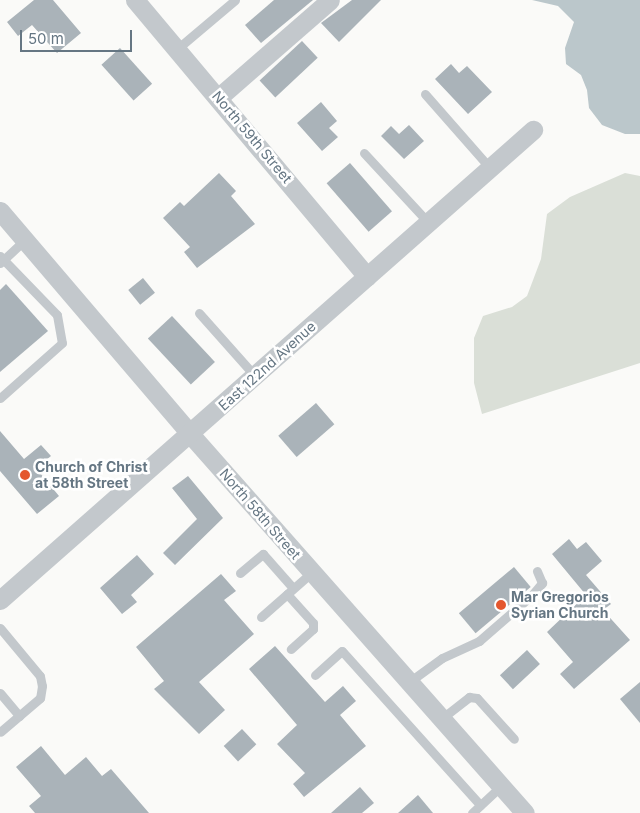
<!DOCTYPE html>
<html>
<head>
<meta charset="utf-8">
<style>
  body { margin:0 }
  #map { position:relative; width:640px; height:813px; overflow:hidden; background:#fafaf8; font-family:Inter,sans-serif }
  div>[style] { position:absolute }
  .green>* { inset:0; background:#dadfd7 }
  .water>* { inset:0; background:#bbc7cb }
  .building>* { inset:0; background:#aab3b9; transform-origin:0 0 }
  .service>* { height:9px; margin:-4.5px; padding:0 4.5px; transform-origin:4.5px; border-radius:4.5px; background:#c3c8cc }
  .minor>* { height:19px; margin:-9.5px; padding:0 9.5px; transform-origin:9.5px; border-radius:9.5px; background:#c3c8cc }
  .dots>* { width:14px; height:14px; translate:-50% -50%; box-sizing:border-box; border:2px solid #fff; border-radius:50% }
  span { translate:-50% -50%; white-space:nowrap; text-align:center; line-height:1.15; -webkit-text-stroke:5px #fff; paint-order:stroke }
  .street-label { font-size:14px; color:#657683 }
  .poi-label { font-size:14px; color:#657683; font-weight:700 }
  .left { translate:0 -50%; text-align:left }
  .scale { position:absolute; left:20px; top:30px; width:112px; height:22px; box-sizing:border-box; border:2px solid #657683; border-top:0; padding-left:6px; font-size:15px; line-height:18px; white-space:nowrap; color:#657683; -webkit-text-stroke:4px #fff; paint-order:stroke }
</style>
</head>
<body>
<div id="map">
  <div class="green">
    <i style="clip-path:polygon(625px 173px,640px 176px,640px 363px,482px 414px,474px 383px,474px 338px,483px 316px,512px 307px,527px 296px,541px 259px,547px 214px,570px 197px)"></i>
  </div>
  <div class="water">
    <i style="clip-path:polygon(532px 0,640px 0,640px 134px,625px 134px,602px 125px,589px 108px,587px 90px,581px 75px,566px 64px,565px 48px,574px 22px,558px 6px)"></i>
  </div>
  <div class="building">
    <i style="clip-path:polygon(34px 0,53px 0,81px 33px,57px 53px,32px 25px,18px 36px,7px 22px)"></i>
    <i style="clip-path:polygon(274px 0,313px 0,261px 43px,245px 25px)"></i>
    <i style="clip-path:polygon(352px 0,381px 0,339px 42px,321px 23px)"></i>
    <i style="left:302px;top:41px;width:23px;height:58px;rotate:47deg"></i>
    <i style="left:120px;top:48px;width:48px;height:25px;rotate:48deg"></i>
    <i style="clip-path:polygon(451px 64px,459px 73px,467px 66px,492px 92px,468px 114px,435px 79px)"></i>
    <i style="clip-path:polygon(321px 102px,337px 121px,329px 128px,338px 137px,322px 151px,297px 123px)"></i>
    <i style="clip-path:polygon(409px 125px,424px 141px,404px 159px,381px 136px,391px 126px,399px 134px)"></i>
    <i style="left:350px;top:163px;width:64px;height:31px;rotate:49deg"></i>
    <i style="clip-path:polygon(219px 173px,236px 191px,231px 196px,255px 224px,197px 268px,184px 252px,190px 247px,163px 218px,180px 202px,184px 206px)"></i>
    <i style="left:143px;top:278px;width:19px;height:19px;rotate:51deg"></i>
    <i style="clip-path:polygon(6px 284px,48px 331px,0 372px,0 290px)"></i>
    <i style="left:172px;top:316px;width:63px;height:33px;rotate:47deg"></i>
    <i style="left:316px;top:403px;width:28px;height:50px;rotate:49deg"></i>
    <i style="clip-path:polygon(0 431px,24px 459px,41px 445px,51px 456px,36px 468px,59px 496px,37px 514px,0 471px)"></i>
    <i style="clip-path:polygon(188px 476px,223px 518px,175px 565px,163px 553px,197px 519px,172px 488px)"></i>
    <i style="clip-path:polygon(569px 539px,577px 549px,586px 542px,602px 561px,586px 575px,611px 604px,603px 610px,630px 640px,574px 689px,560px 674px,573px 662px,547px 632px,586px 595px,552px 554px)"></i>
    <i style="clip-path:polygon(137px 555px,154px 574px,131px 595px,137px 602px,122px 614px,100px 588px)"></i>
    <i style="left:514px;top:567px;width:26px;height:72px;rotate:50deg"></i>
    <i style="clip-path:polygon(221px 574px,236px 591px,224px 600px,254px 634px,199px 682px,225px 710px,199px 734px,154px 689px,164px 681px,136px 647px)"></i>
    <i style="clip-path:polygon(275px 646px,325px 702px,343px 686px,356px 701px,340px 715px,366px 746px,304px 797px,293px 784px,305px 773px,277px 744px,297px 725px,249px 669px)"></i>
    <i style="left:527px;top:650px;width:19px;height:37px;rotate:47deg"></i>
    <i style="clip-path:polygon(640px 682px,640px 723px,620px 699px)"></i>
    <i style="left:242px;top:729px;width:21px;height:25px;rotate:47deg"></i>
    <i style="clip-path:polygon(41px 746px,65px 775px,86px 757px,102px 776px,111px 769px,149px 813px,35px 813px,29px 806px,41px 796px,16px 767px)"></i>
    <i style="clip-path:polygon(360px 787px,374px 803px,362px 813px,331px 813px)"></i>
    <i style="clip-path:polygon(418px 795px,433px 813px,398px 813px)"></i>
  </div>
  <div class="service">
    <i style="left:177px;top:49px;width:76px;rotate:-40.2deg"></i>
    <i style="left:425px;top:94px;width:98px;rotate:48.7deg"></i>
    <i style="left:364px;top:153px;width:94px;rotate:47.2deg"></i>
    <i style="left:0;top:256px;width:82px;rotate:46deg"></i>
    <i style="left:57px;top:315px;width:28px;rotate:80deg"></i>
    <i style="left:62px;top:343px;width:83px;rotate:138.4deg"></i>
    <i style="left:0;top:263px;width:34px;rotate:-43deg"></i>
    <i style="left:199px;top:313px;width:84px;rotate:48.4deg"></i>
    <i style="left:240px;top:573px;width:30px;rotate:-40deg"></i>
    <i style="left:263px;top:554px;width:45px;rotate:48.6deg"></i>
    <i style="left:287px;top:594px;width:39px;rotate:48deg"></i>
    <i style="left:313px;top:623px;width:6px;rotate:90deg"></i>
    <i style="left:313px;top:629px;width:30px;rotate:138deg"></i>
    <i style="left:261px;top:617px;width:68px;rotate:-41.4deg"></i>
    <i style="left:0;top:628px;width:62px;rotate:50.2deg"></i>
    <i style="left:40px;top:676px;width:10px;rotate:79deg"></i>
    <i style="left:42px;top:686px;width:12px;rotate:99deg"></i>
    <i style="left:40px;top:698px;width:52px;rotate:139.6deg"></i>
    <i style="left:315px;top:675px;width:36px;rotate:-42deg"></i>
    <i style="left:342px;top:651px;width:207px;rotate:48.1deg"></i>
    <i style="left:409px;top:682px;width:41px;rotate:-36deg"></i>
    <i style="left:442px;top:658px;width:41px;rotate:-24.7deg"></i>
    <i style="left:479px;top:641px;width:70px;rotate:-41deg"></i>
    <i style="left:532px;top:595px;width:16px;rotate:-50deg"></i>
    <i style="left:542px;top:583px;width:13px;rotate:-113deg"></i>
    <i style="left:0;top:693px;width:30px;rotate:50deg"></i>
    <i style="left:441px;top:719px;width:36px;rotate:-38deg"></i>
    <i style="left:469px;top:697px;width:8px;rotate:7deg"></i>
    <i style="left:477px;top:698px;width:55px;rotate:47.9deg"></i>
    <i style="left:472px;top:813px;width:40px;rotate:-43deg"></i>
  </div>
  <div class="minor">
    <i style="left:135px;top:0;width:361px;rotate:50deg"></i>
    <i style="left:219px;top:97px;width:147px;rotate:-41.1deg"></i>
    <i style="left:0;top:211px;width:294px;rotate:49.5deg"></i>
    <i style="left:191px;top:435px;width:504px;rotate:48.54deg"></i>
    <i style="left:0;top:600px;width:711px;rotate:-41.41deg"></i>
  </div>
  <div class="dots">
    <i style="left:25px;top:475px;background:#e4572e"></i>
    <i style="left:501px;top:605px;background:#e4572e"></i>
  </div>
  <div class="street-label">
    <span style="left:252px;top:137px;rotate:50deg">North 59th Street</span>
    <span style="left:267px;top:366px;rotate:-42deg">East 122nd Avenue</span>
    <span style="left:260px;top:514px;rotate:49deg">North 58th Street</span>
  </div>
  <div class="poi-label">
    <span class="left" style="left:35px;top:475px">Church of Christ<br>at 58th Street</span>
    <span class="left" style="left:511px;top:605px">Mar Gregorios<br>Syrian Church</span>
  </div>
  <div class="scale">50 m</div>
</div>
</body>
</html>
